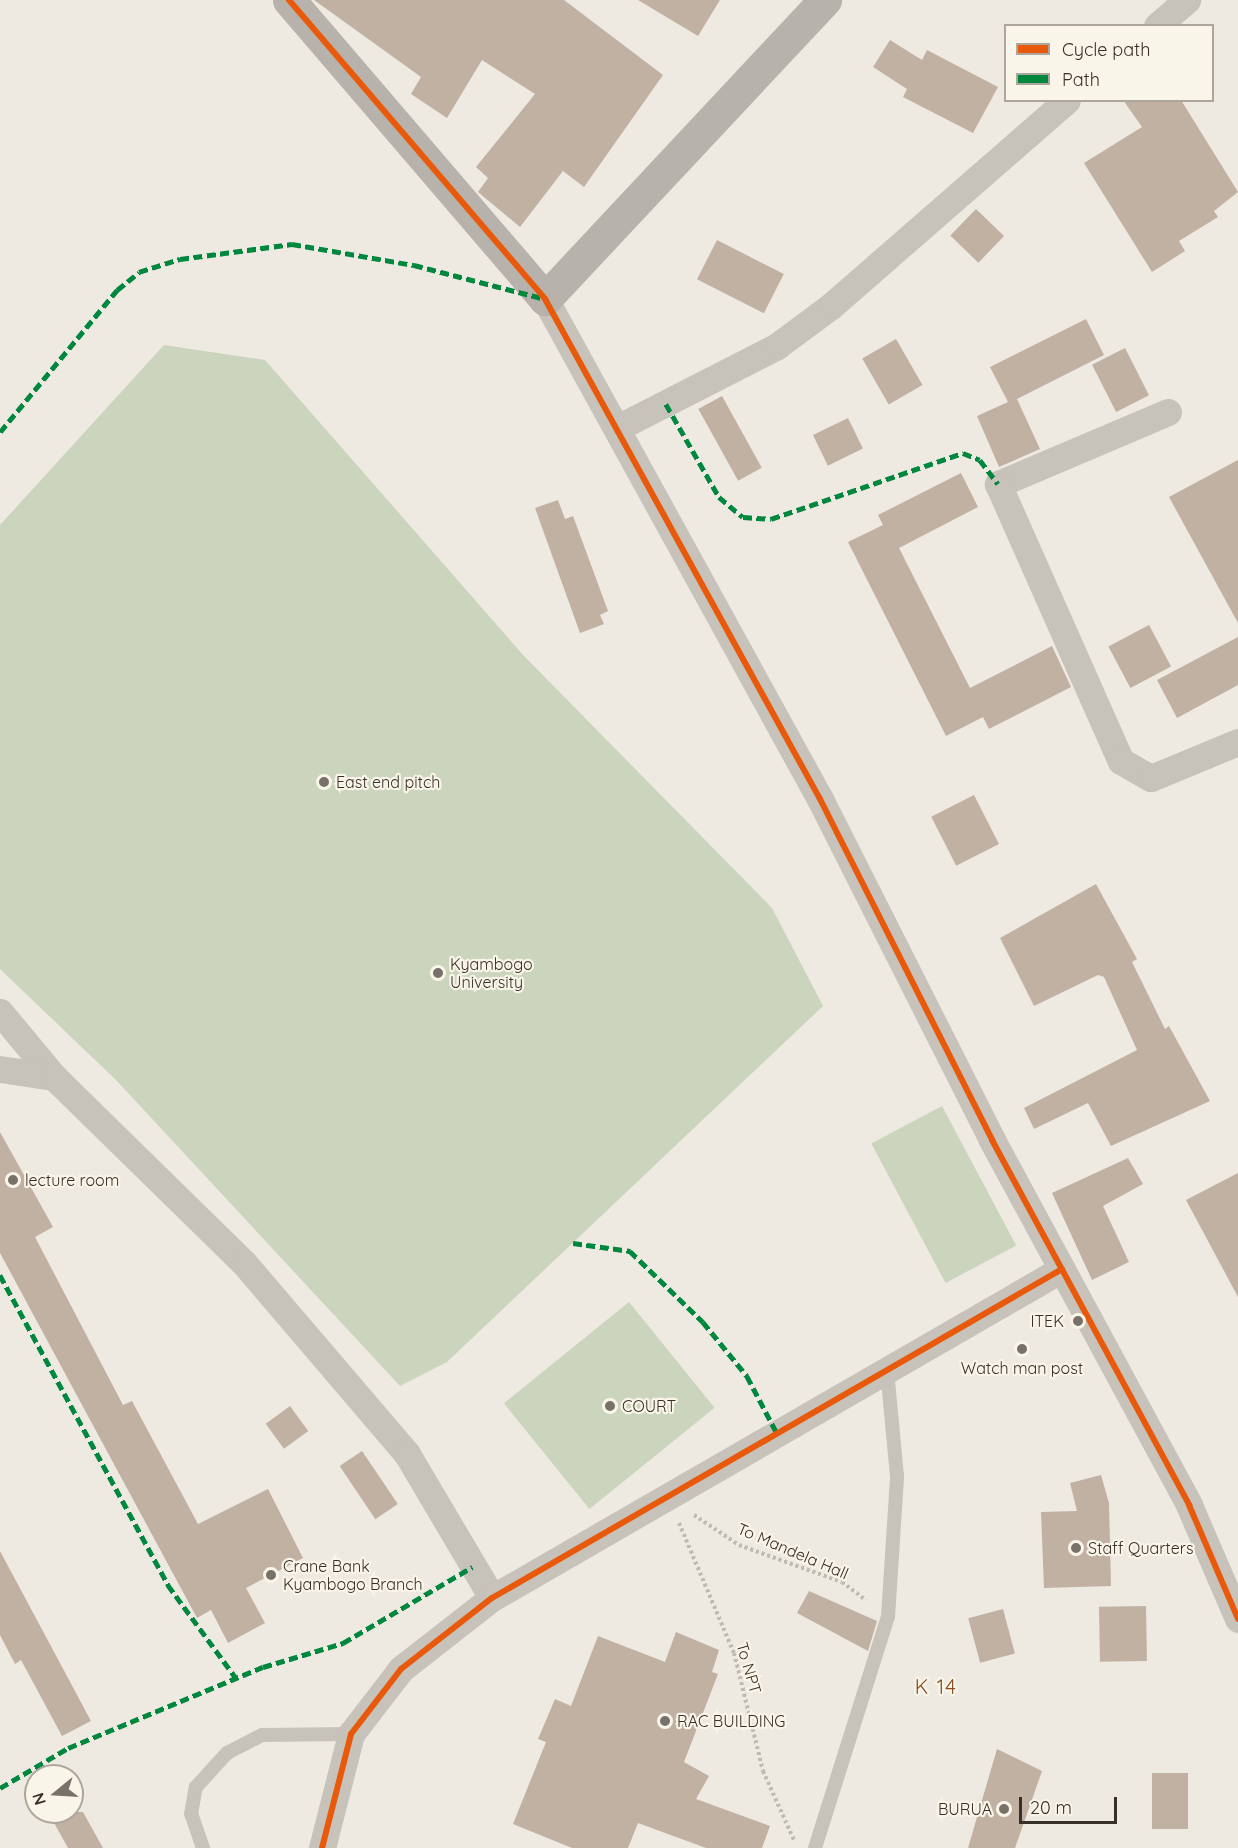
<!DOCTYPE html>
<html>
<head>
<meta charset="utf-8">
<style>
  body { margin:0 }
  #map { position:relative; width:1238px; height:1848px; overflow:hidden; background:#eeeae2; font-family:Quicksand,sans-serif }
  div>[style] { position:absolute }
  .green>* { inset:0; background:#cbd4bc; transform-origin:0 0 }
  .building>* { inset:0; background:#c1b1a3; transform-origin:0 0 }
  .path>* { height:4px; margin-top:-2px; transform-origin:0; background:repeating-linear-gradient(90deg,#bfbbb3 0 3px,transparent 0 6px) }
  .lane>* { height:14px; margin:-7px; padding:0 7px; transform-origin:7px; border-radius:7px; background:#c7c2ba }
  .street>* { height:27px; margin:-13.5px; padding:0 13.5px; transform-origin:13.5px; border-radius:13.5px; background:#c7c2ba }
  .secondary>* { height:33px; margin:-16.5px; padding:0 16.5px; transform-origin:16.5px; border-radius:16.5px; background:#b7b2ab }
  .quiet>* { height:4.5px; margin-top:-2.25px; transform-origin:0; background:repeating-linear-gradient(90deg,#00873e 0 9px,transparent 0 13.5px) }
  .cycleway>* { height:6px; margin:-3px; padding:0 3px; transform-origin:3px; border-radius:3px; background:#e8590c }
  .dots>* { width:16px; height:16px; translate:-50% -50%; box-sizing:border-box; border:3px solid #faf5e9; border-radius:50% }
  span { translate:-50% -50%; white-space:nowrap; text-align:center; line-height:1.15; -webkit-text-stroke:4.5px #faf5e9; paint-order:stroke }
  .poi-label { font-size:16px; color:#383028 }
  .left { translate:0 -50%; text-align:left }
  .right { translate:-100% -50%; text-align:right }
  .street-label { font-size:16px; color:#383028 }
  .quarter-label { font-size:20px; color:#884c20; letter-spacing:1.5px }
  .legend { position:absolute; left:1004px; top:24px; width:210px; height:78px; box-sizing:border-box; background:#faf5e9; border:2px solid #aca69c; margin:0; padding:8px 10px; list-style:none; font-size:18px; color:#383028 }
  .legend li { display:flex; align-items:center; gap:12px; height:30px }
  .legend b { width:30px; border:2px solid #aca69c }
  .north { position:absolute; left:24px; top:1764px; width:60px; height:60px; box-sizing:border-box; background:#faf5e9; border:2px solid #aca69c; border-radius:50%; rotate:252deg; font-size:16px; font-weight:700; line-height:24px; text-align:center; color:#383028 }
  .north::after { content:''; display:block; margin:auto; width:21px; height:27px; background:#787169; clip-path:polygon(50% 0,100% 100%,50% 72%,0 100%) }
  .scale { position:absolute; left:1019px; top:1797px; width:98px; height:27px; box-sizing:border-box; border:3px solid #383028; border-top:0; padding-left:8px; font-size:18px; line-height:21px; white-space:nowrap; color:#383028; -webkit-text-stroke:4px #faf5e9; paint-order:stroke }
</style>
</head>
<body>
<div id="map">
  <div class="green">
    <i style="clip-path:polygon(164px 345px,265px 360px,524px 656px,772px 908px,823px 1006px,447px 1362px,400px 1386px,116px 1080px,0 969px,0 525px)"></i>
    <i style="left:942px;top:1106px;width:158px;height:80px;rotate:62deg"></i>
    <i style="left:629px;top:1302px;width:136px;height:161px;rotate:51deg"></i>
  </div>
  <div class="building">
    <i style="clip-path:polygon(314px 0,564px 0,663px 75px,584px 187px,563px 171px,520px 227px,478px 192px,488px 178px,476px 167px,535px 94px,482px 60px,447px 118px,411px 94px,421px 77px)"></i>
    <i style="clip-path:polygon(638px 0,720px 0,698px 36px)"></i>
    <i style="clip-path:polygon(890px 40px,922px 60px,927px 50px,998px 87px,973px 133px,903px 97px,907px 89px,873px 67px)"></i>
    <i style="clip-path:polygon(1123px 100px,1181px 100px,1238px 192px,1214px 211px,1218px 217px,1179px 241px,1185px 251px,1152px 272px,1084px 163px,1142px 127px)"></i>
    <i style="left:976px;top:209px;width:39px;height:37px;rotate:44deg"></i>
    <i style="left:717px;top:240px;width:75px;height:44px;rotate:27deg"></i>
    <i style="clip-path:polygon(1086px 319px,1104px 355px,1017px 399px,1040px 449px,999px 467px,977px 416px,1008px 402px,990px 367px)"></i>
    <i style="left:896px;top:339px;width:53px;height:39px;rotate:60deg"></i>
    <i style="left:1125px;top:348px;width:53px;height:37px;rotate:63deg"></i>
    <i style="left:722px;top:396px;width:82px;height:27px;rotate:61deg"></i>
    <i style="left:848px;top:418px;width:34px;height:39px;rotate:64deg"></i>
    <i style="clip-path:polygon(1238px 460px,1238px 623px,1169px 497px)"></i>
    <i style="clip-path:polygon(961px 473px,978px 507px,899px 548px,970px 688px,1052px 646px,1071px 687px,989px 729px,983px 717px,946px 736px,848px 542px,883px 525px,878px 515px)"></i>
    <i style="clip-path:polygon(558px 500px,565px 519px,573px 516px,608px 611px,600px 615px,604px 624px,580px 633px,535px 508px)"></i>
    <i style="left:1149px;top:625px;width:47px;height:46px;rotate:62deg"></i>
    <i style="clip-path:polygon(1238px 637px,1238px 685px,1177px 718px,1157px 680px)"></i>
    <i style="left:974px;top:795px;width:55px;height:48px;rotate:63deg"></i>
    <i style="clip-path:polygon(1096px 884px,1137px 959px,1132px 962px,1165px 1029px,1169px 1026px,1210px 1101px,1111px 1146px,1088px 1103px,1034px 1129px,1024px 1108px,1137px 1050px,1104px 977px,1098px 975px,1034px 1006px,1000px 938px)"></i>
    <i style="clip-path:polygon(0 1132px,53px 1227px,35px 1237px,123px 1405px,132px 1401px,198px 1524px,268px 1489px,303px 1558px,246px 1588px,265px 1623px,228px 1643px,211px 1610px,197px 1618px,0 1253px)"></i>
    <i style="clip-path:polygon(1128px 1158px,1143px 1184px,1103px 1206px,1129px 1262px,1092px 1280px,1052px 1193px)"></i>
    <i style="clip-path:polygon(1238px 1173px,1238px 1297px,1186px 1200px)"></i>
    <i style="left:290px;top:1406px;width:31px;height:30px;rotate:54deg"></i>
    <i style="left:362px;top:1451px;width:64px;height:27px;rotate:56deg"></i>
    <i style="clip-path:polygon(1101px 1475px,1109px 1503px,1111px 1586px,1044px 1588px,1041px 1512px,1077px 1511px,1070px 1483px)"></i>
    <i style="clip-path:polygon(0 1551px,91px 1721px,62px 1736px,21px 1660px,15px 1664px,0 1635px)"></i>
    <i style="clip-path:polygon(809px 1591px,877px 1621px,868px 1651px,797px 1613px)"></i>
    <i style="left:1146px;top:1606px;width:55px;height:47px;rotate:89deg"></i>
    <i style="left:1003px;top:1609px;width:46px;height:36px;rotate:75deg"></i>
    <i style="clip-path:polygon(676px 1632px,719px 1650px,712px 1672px,718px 1674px,684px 1762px,709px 1776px,696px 1799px,770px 1826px,762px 1848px,706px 1848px,638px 1823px,628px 1848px,572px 1848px,513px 1824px,546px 1742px,538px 1739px,555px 1699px,571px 1706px,598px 1636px,665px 1662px)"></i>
    <i style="clip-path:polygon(997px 1749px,1042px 1771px,1015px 1848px,968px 1848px)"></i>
    <i style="left:1152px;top:1773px;width:36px;height:56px"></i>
    <i style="clip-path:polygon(48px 1812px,83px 1812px,103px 1848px,68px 1848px)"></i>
  </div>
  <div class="path">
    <i style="left:694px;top:1515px;width:54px;rotate:33.7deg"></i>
    <i style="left:739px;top:1545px;width:109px;rotate:19.8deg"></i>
    <i style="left:842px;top:1582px;width:30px;rotate:37deg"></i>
    <i style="left:679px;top:1523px;width:141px;rotate:67.1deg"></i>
    <i style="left:734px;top:1653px;width:122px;rotate:76.2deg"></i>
    <i style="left:763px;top:1771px;width:76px;rotate:65.8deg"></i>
  </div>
  <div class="lane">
    <i style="left:203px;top:1848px;width:36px;rotate:-109deg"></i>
    <i style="left:191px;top:1814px;width:27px;rotate:-80deg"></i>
    <i style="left:196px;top:1787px;width:46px;rotate:-47.6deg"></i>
    <i style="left:227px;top:1753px;width:39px;rotate:-27deg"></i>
    <i style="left:262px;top:1735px;width:89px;rotate:-0.6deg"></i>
    <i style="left:815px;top:1848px;width:242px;rotate:-72.5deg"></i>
    <i style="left:888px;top:1617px;width:141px;rotate:-86.3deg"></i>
    <i style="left:897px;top:1476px;width:105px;rotate:-95.4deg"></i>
  </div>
  <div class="street">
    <i style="left:1157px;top:26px;width:40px;rotate:-41deg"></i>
    <i style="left:545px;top:299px;width:571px;rotate:61.19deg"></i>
    <i style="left:820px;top:799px;width:382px;rotate:63.2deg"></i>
    <i style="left:992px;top:1140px;width:415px;rotate:61.6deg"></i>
    <i style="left:1189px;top:1505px;width:124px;rotate:66.7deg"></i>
    <i style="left:1168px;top:412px;width:185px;rotate:157deg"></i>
    <i style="left:998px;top:484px;width:303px;rotate:66.1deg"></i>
    <i style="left:1121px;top:761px;width:34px;rotate:30deg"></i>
    <i style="left:1151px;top:778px;width:94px;rotate:-22.5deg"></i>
    <i style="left:619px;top:427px;width:178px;rotate:-27.1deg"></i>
    <i style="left:777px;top:346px;width:67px;rotate:-36.5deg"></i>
    <i style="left:831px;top:306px;width:313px;rotate:-41.1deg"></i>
    <i style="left:0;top:1012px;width:85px;rotate:50.3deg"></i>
    <i style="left:0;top:1069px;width:55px;rotate:8.4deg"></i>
    <i style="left:54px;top:1077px;width:266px;rotate:44.4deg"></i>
    <i style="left:244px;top:1263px;width:251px;rotate:49.5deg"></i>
    <i style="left:407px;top:1454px;width:167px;rotate:59.4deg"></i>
    <i style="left:322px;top:1848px;width:118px;rotate:-75.7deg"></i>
    <i style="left:351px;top:1734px;width:82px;rotate:-52.4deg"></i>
    <i style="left:401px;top:1669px;width:115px;rotate:-38deg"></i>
    <i style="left:492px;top:1598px;width:658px;rotate:-29.99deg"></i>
  </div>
  <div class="secondary">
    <i style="left:289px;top:0;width:394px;rotate:49.4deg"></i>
    <i style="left:545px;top:299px;width:410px;rotate:-46.9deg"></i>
  </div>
  <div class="quiet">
    <i style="left:666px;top:404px;width:107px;rotate:60.3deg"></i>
    <i style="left:719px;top:497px;width:31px;rotate:40deg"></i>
    <i style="left:743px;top:517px;width:28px;rotate:4deg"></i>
    <i style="left:771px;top:519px;width:203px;rotate:-19deg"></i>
    <i style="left:963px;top:453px;width:18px;rotate:22deg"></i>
    <i style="left:980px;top:460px;width:30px;rotate:53deg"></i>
    <i style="left:0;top:432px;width:184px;rotate:-50.5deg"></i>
    <i style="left:117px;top:290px;width:28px;rotate:-39deg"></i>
    <i style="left:139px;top:272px;width:43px;rotate:-17.6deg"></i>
    <i style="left:180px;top:259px;width:113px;rotate:-7.6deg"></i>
    <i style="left:292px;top:244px;width:124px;rotate:9.8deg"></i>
    <i style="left:414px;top:265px;width:132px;rotate:14.5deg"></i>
    <i style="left:573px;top:1243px;width:58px;rotate:8deg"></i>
    <i style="left:630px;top:1251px;width:102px;rotate:44.2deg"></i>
    <i style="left:703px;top:1322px;width:70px;rotate:50.8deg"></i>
    <i style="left:747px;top:1376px;width:67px;rotate:62.3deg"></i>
    <i style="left:0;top:1275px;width:353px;rotate:61.5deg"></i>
    <i style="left:168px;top:1585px;width:115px;rotate:53.8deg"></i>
    <i style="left:0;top:1788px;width:79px;rotate:-30.5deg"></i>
    <i style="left:68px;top:1748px;width:211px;rotate:-22.6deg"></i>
    <i style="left:263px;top:1667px;width:84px;rotate:-16.7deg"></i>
    <i style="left:343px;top:1643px;width:150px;rotate:-30.5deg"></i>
  </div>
  <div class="cycleway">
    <i style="left:289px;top:0;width:394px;rotate:49.4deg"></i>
    <i style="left:545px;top:299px;width:571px;rotate:61.19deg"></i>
    <i style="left:820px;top:799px;width:382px;rotate:63.2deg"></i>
    <i style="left:992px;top:1140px;width:415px;rotate:61.6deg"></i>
    <i style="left:1189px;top:1505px;width:124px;rotate:66.7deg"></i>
    <i style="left:322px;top:1848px;width:118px;rotate:-75.7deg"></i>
    <i style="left:351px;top:1734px;width:82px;rotate:-52.4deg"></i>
    <i style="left:401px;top:1669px;width:115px;rotate:-38deg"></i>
    <i style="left:492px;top:1598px;width:658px;rotate:-29.99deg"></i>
  </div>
  <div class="dots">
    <i style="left:324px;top:782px;background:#787169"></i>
    <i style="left:438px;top:973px;background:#787169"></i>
    <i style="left:13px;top:1180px;background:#787169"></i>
    <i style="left:1078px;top:1321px;background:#787169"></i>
    <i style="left:1022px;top:1349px;background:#787169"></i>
    <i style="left:610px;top:1406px;background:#787169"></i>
    <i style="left:1076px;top:1548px;background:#787169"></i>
    <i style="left:271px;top:1575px;background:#787169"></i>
    <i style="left:665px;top:1721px;background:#787169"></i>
    <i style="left:1004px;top:1809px;background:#787169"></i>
  </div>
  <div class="poi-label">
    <span class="left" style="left:336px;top:782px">East end pitch</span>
    <span class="left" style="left:450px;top:973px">Kyambogo<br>University</span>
    <span class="left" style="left:25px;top:1180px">lecture room</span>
    <span class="right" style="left:1064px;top:1321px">ITEK</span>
    <span style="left:1022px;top:1368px">Watch man post</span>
    <span class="left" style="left:622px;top:1406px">COURT</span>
    <span class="left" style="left:1088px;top:1548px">Staff Quarters</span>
    <span class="left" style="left:283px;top:1575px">Crane Bank<br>Kyambogo Branch</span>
    <span class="left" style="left:677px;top:1721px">RAC BUILDING</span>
    <span class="right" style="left:992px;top:1809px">BURUA</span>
  </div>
  <div class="street-label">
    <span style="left:793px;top:1551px;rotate:23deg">To Mandela Hall</span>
    <span style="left:749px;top:1668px;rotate:74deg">To NPT</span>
  </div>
  <div class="quarter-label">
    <span style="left:936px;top:1686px">K 14</span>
  </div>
  <ul class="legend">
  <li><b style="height:8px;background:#e8590c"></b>Cycle path</li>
  <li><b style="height:8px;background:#00873e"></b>Path</li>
  </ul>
  <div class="north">N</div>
  <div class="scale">20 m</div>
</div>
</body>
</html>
